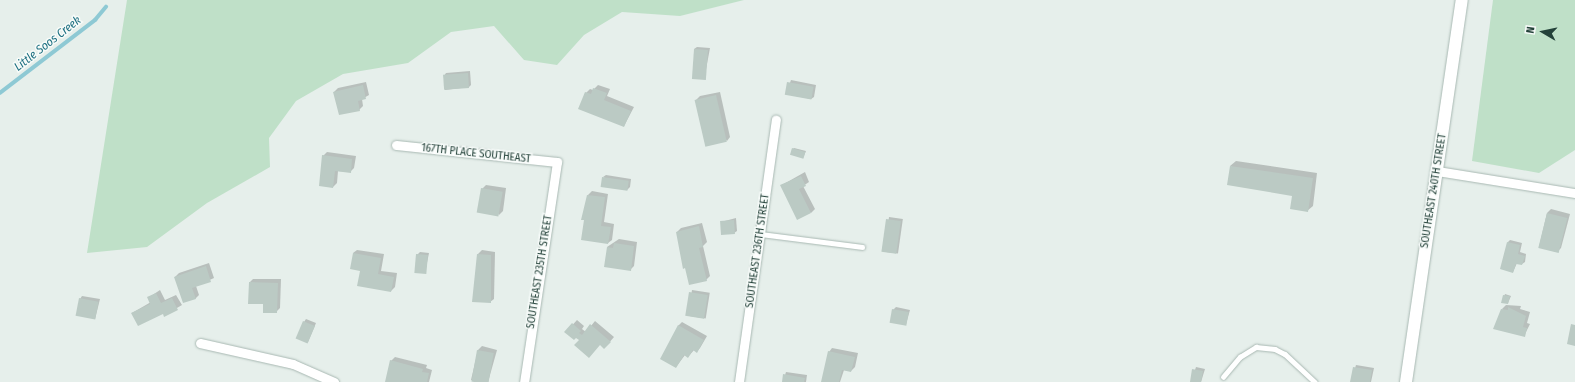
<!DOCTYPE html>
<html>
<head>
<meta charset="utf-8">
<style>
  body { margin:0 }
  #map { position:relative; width:1575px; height:382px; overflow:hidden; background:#e6efeb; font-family:"Fira Sans Condensed",sans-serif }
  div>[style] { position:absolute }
  .green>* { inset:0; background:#bfe0c8 }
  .shadow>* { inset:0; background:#0003; transform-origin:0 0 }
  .stream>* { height:3.5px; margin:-1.75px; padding:0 1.75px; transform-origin:1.75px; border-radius:1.75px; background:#8ec9d4 }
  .building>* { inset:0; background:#bbcac4; transform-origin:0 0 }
  .roads { filter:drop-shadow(0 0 1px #a8b8b2) drop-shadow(0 0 1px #a8b8b2) }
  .service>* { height:4.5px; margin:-2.25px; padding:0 2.25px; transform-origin:2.25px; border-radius:2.25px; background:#fff }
  .minor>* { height:9px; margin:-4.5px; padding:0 4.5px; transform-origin:4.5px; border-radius:4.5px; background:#fff }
  .secondary>* { height:12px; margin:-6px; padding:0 6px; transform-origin:6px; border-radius:6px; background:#fff }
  span { translate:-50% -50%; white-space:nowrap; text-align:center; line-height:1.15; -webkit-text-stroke:3px #f7fbf9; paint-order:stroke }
  .street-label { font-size:11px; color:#24423a }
  .water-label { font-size:12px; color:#1c6f80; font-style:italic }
  .north { position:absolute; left:1523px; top:12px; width:40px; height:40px; -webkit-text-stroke:3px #f7fbf9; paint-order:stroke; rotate:279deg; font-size:11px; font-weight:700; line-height:16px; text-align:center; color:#24423a }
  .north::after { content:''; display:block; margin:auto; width:14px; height:18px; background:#24423a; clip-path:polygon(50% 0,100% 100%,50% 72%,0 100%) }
</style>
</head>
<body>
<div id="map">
  <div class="green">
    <i style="clip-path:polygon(127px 0,744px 0,680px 16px,622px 12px,584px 35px,557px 65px,524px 60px,494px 26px,451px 32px,408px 63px,343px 74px,296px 101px,269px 138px,270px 167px,207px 203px,147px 247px,87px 253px)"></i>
    <i style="clip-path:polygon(1493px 0,1575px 0,1575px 150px,1539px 173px,1472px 161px)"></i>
  </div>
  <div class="shadow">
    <i style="clip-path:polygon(697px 47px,710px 48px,704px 80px,694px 49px)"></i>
    <i style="clip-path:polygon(470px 71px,471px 85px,469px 87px,445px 90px,444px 76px,446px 73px)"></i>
    <i style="clip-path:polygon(791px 80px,816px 85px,814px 97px,811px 99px,786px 94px)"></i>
    <i style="clip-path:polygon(366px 82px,369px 95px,362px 99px,363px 106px,359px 110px,334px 92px,338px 88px)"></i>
    <i style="clip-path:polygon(598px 85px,610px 89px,607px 96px,634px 107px,624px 126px,586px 93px,590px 89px,593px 90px)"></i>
    <i style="clip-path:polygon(720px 92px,730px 137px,727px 141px,696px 100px,700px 96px)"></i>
    <i style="clip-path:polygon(794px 148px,806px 151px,803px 158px,793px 149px)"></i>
    <i style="clip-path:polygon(327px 152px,356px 156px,354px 168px,350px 172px,338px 171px,337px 183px,333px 187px,323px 156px)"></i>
    <i style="clip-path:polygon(1236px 161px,1317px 173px,1313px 206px,1307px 211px,1293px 195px,1230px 166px)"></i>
    <i style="clip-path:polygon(805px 172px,809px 182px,803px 186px,815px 209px,811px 213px,782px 185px)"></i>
    <i style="clip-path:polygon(606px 175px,631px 179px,630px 187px,627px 190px,603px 177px)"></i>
    <i style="clip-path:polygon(486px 185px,506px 188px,503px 211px,499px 215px,482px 189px)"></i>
    <i style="clip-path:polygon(592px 191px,608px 194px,604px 222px,614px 224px,612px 240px,608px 243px,588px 195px)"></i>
    <i style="clip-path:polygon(1551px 209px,1570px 214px,1561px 248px,1557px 252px,1539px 247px,1547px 213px)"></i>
    <i style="left:889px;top:217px;width:14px;height:35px;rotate:8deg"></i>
    <i style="clip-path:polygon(736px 218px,737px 231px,734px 233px,721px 222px)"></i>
    <i style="clip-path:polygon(702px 223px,707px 242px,703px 246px,710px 276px,706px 280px,677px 232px,681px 228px)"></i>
    <i style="clip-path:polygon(619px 239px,637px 242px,634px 266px,630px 270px,607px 247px)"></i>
    <i style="clip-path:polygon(1510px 240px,1522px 243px,1520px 252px,1526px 254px,1525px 262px,1522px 264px,1517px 263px,1513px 272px,1508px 242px)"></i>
    <i style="clip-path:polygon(357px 250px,384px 254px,381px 271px,397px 273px,395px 287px,391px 291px,361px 270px,353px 253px)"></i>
    <i style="clip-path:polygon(482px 250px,495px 252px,494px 299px,490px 302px,478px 254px)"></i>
    <i style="clip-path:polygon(420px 252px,429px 253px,425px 273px,417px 255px)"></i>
    <i style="clip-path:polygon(209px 263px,214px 278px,196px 286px,199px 295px,195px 299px,175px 277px,179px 273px)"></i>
    <i style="clip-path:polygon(253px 279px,281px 279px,280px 308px,276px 312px,264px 303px,250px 282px)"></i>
    <i style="clip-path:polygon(160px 290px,165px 300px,176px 295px,182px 305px,165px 315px,164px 312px,132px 313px,151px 302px,148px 298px)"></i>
    <i style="left:692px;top:290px;width:18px;height:26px;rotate:9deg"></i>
    <i style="clip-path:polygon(1505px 294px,1511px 296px,1508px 303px,1502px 302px)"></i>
    <i style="clip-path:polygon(82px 296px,100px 299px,95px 319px,80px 299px)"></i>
    <i style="clip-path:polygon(1506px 305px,1521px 306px,1520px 309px,1530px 312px,1527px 323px,1530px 324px,1524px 336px,1502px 309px)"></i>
    <i style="clip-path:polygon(896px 307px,910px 310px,906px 324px,893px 310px)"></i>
    <i style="clip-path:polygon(306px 319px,316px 323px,308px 342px,304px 322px)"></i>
    <i style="clip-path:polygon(577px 320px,584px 326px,582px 329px,586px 332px,595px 321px,614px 337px,608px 344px,600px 344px,566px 332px)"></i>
    <i style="clip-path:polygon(682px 322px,707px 336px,700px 348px,697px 351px,694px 350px,688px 357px,685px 355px,676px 367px,678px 326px)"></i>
    <i style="clip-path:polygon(482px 346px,497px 350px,488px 382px,471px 380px,478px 350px)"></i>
    <i style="clip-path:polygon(832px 348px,858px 353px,855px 367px,851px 371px,844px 370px,840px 382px,827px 382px,829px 352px)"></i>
    <i style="clip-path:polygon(395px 357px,427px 365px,426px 368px,432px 370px,429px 382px,389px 382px,391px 361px)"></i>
    <i style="clip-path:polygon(1356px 365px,1374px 368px,1371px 382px,1351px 382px)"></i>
    <i style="clip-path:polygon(1196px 367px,1205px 369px,1201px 382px,1191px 382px)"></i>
    <i style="clip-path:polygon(786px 372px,807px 375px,806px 382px,783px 382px)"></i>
  </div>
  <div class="stream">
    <i style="left:0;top:93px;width:120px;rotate:-37.5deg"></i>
    <i style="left:95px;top:20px;width:17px;rotate:-50deg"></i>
  </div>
  <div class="building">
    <i style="left:694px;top:49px;width:14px;height:30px;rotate:4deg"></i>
    <i style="left:468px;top:73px;width:15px;height:25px;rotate:86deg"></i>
    <i style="left:787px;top:82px;width:27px;height:13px;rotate:10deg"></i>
    <i style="clip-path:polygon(363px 85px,366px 99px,358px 101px,360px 111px,339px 115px,333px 92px)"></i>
    <i style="clip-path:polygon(593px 88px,607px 93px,604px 100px,631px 111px,624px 127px,578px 109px,585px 92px,591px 94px)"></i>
    <i style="left:716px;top:95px;width:48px;height:22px;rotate:77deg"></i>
    <i style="left:792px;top:148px;width:14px;height:7px;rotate:17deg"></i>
    <i style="clip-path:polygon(322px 155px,352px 159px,351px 173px,335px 171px,333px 188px,319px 186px)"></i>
    <i style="clip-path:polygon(1230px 166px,1313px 178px,1308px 212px,1290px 209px,1292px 196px,1227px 185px)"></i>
    <i style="clip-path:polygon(801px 176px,806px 186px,799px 189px,811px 213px,797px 220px,780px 185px)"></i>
    <i style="left:602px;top:177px;width:27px;height:10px;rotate:8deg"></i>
    <i style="left:481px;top:188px;width:22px;height:25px;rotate:10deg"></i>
    <i style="clip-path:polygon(587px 195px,605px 197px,601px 226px,611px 227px,608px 244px,581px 240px,584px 220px,581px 220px)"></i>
    <i style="left:1547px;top:213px;width:21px;height:36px;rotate:14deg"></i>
    <i style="left:886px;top:219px;width:15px;height:33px;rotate:8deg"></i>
    <i style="left:734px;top:220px;width:14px;height:14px;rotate:86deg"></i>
    <i style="clip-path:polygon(699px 226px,703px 247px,699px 248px,707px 281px,689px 285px,685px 268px,683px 269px,676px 232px)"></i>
    <i style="clip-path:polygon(1507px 242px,1520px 245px,1518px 254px,1525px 256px,1522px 265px,1516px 264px,1513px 273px,1500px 269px)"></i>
    <i style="clip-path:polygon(614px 243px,634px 246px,631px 271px,604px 267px,607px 247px,613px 248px)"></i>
    <i style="clip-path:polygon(353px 253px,381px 258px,378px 274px,394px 277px,391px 292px,357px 286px,360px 271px,350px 269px)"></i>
    <i style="left:416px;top:254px;width:12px;height:19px;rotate:5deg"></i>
    <i style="clip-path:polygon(477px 254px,491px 255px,491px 303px,472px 302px)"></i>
    <i style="clip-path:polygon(206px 266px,211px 282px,192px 288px,196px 299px,183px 303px,174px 277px)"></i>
    <i style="clip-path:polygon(249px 282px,278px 283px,277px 313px,263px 313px,263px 304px,248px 304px)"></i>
    <i style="left:689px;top:292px;width:19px;height:24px;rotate:9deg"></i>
    <i style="clip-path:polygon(156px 293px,161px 303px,172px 298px,178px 310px,164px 317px,163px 314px,138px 326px,131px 313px,150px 304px,147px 297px)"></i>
    <i style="clip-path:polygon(1503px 295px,1510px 296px,1508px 304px,1501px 303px)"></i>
    <i style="left:79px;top:298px;width:20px;height:18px;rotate:11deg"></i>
    <i style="clip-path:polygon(1508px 307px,1526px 316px,1523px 327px,1527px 328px,1525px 337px,1493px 329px,1501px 309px,1508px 310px)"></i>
    <i style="left:892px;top:309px;width:17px;height:14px;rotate:10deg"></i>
    <i style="left:303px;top:321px;width:13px;height:19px;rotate:23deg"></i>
    <i style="clip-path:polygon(572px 323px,581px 331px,579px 333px,582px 335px,590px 324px,611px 342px,604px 349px,600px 345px,589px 358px,574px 345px,579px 340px,576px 338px,574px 340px,564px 332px)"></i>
    <i style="clip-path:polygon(1571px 324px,1575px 325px,1575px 346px,1567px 344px)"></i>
    <i style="clip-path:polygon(678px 325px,704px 340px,697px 353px,693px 350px,688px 358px,684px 355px,676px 368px,660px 359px)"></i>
    <i style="left:477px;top:350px;width:17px;height:32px;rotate:10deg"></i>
    <i style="clip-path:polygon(828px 351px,855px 357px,851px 372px,842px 370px,839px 382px,821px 382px)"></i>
    <i style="clip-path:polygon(390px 360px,423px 369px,422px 372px,429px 373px,427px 382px,385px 382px)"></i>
    <i style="clip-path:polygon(1353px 367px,1372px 370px,1370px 382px,1350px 382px)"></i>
    <i style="clip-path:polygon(1192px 369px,1203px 371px,1201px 382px,1190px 382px)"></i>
    <i style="clip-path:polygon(783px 374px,805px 378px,804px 382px,782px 382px)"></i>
  </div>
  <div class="roads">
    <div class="service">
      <i style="left:761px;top:234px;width:102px;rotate:7.3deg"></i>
      <i style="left:1223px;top:377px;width:26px;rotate:-50deg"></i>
      <i style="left:1240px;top:357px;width:19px;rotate:-32deg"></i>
      <i style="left:1256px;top:347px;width:19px;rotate:6deg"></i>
      <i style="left:1275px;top:349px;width:11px;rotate:27deg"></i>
      <i style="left:1285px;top:354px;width:41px;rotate:43deg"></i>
    </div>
    <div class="minor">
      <i style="left:396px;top:145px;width:162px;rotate:6deg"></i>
      <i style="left:557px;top:162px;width:222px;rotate:98.5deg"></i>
      <i style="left:1437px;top:171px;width:140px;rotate:9.1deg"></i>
      <i style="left:200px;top:343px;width:95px;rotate:12.7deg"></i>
      <i style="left:293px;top:364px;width:45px;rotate:23.7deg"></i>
      <i style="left:739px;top:382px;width:265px;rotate:-82deg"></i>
    </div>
    <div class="secondary">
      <i style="left:1406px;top:382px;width:386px;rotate:-81.7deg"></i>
    </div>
  </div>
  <div class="street-label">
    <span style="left:476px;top:154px;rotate:6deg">167TH PLACE SOUTHEAST</span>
    <span style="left:1434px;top:191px;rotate:-81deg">SOUTHEAST 240TH STREET</span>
    <span style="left:758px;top:251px;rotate:-82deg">SOUTHEAST 236TH STREET</span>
    <span style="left:540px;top:272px;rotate:-81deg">SOUTHEAST 235TH STREET</span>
  </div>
  <div class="water-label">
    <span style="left:48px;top:44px;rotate:-38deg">Little Soos Creek</span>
  </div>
  <div class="north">N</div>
</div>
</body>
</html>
